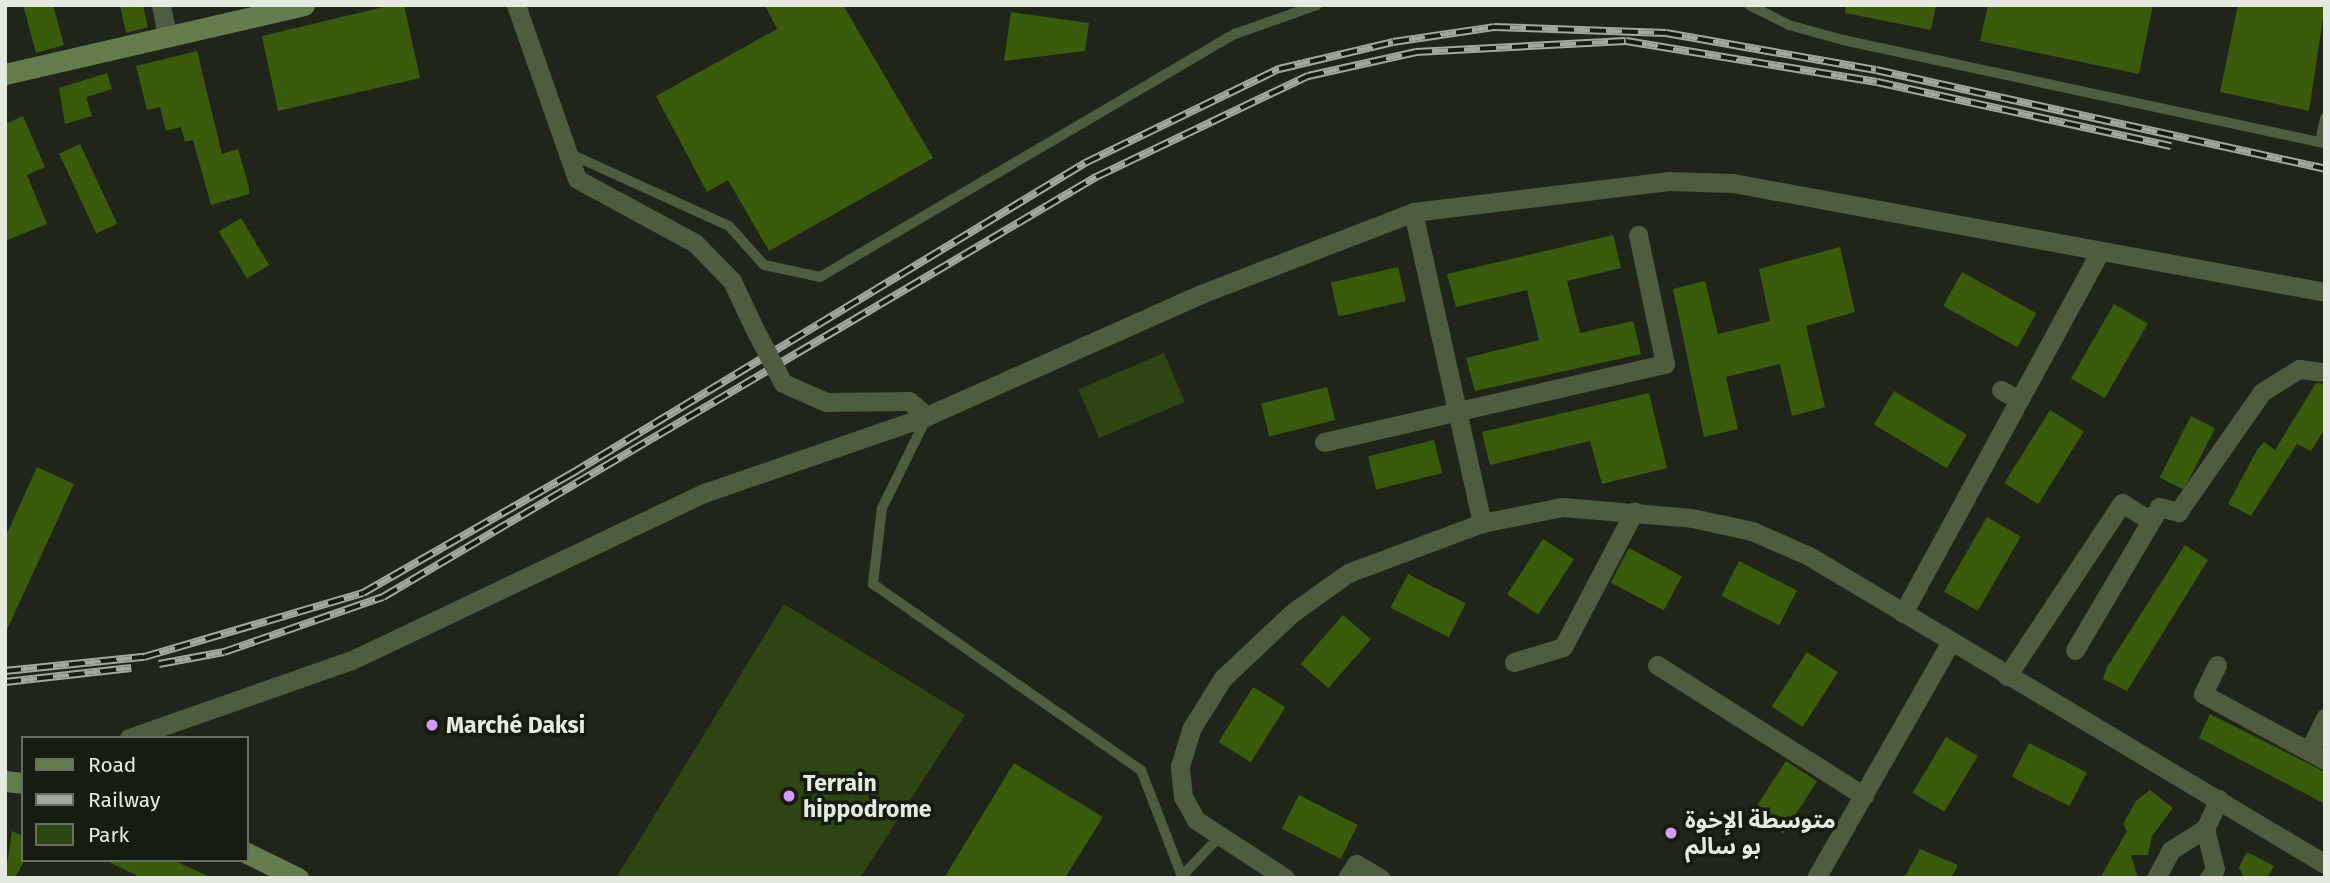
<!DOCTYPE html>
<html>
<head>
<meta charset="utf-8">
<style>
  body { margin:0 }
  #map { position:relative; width:2330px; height:883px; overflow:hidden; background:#1f2518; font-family:"Fira Sans","Noto Sans Arabic",sans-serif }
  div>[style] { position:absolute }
  .green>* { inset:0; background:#2f4513; transform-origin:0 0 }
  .building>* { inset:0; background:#3b5b0c; transform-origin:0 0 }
  .lane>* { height:10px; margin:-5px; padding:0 5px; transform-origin:5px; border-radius:5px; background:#4e5c3f }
  .street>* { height:19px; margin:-9.5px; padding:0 9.5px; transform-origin:9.5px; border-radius:9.5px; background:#4e5c3f }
  .secondary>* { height:21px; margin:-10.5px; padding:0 10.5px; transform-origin:10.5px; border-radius:10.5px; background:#657d4e }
  .rail>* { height:8px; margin-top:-4px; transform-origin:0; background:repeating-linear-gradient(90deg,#161c0f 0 16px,#a3a89e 0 32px); box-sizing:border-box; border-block:2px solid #a3a89e }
  .street-bridge>* { height:19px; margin:-9.5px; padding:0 9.5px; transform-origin:9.5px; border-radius:9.5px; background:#4e5c3f }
  .dots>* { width:19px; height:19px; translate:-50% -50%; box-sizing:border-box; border:4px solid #161c0f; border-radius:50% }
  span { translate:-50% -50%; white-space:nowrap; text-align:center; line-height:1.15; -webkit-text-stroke:7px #161c0f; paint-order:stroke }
  .poi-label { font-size:23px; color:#e5eae1; font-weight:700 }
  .left { translate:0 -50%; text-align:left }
  .frame { position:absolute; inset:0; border:7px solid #e5eae1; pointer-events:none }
  .legend { position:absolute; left:21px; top:736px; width:228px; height:126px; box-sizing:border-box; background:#161c0f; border:2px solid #696e63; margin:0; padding:9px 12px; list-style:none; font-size:21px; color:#e5eae1 }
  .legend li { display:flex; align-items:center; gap:14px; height:35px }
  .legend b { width:35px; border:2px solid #696e63 }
</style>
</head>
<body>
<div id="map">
  <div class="green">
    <i style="left:1164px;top:353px;width:53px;height:93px;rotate:67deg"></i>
    <i style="clip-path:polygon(784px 604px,965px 715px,860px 878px,616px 878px)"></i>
  </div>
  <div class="building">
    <i style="clip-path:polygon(23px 5px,53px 5px,64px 45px,36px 53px)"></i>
    <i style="clip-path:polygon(120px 5px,143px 5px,148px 27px,126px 33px)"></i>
    <i style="clip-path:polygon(392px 5px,404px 5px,420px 78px,278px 111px,262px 36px)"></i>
    <i style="clip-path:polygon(765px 5px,843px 5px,933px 158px,769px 251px,728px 180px,707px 192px,656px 96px,777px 29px)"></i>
    <i style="clip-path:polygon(1846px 5px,1936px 5px,1931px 30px,1845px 13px)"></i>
    <i style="clip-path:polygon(1988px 5px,2153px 5px,2139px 74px,1980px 41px)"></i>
    <i style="clip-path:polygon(2238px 5px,2325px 5px,2309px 111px,2220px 92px)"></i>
    <i style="clip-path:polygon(1011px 12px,1089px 23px,1085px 51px,1004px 61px)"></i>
    <i style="clip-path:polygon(197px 51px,222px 154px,238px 149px,249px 187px,249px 194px,211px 205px,193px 140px,185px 142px,181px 127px,166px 131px,160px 107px,147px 110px,136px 66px)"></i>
    <i style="clip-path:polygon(107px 73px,112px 89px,86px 97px,92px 116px,65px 124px,59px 88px)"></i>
    <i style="clip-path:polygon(23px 116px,45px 167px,27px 175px,47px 224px,5px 241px,5px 124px)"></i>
    <i style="left:80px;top:144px;width:88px;height:23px;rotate:65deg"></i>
    <i style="left:241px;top:218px;width:55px;height:26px;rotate:59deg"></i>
    <i style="clip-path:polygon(1613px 235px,1621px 268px,1567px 281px,1580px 333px,1633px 321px,1641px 354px,1475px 391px,1466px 358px,1539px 340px,1527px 290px,1456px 307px,1447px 274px)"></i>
    <i style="clip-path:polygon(1840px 247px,1855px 312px,1806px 326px,1825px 407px,1792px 416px,1780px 364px,1726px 377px,1738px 429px,1704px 437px,1673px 289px,1705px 281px,1718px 334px,1770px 321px,1759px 269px)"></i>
    <i style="left:1398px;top:267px;width:35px;height:69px;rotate:77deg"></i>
    <i style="left:1962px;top:272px;width:85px;height:39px;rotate:29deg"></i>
    <i style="left:2114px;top:304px;width:39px;height:86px;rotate:30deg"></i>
    <i style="clip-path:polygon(2316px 383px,2325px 384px,2325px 428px,2311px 451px,2297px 444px,2251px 516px,2228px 504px,2257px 450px,2264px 442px,2275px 450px)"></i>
    <i style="left:1327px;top:387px;width:34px;height:68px;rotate:76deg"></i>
    <i style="left:1894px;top:391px;width:85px;height:39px;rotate:31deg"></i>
    <i style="clip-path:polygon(1649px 393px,1667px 468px,1602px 484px,1590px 441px,1490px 465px,1482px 432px)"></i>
    <i style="left:2050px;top:410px;width:40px;height:86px;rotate:32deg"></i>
    <i style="left:2191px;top:416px;width:27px;height:69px;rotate:27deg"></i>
    <i style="left:1434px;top:440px;width:34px;height:68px;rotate:76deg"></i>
    <i style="clip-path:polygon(37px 467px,74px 484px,5px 634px,5px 538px)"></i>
    <i style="left:1987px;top:517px;width:39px;height:86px;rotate:30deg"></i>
    <i style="left:1543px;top:539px;width:37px;height:66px;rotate:33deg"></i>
    <i style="clip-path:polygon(2185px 545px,2208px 560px,2127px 691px,2103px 679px,2107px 667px)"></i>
    <i style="left:1629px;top:548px;width:60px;height:39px;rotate:28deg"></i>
    <i style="left:1739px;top:561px;width:65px;height:39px;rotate:27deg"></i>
    <i style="left:1408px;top:574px;width:65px;height:38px;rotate:27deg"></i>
    <i style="left:1343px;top:615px;width:37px;height:65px;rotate:41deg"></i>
    <i style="left:1807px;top:652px;width:37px;height:65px;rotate:33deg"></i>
    <i style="left:1253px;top:687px;width:38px;height:65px;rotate:32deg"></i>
    <i style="clip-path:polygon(2210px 714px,2325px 772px,2325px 804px,2199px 738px)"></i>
    <i style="left:1946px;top:737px;width:37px;height:65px;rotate:31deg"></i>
    <i style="left:2029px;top:743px;width:65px;height:38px;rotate:27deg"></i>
    <i style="left:1786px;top:761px;width:37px;height:62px;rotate:33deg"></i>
    <i style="clip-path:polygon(1014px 763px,1103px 817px,1065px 878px,944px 878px)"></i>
    <i style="clip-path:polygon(2150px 790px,2173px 808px,2152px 836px,2148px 855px,2131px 855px,2138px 878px,2100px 878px,2127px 831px,2123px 824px,2136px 801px)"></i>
    <i style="left:1299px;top:795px;width:66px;height:38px;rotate:27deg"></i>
    <i style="clip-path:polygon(12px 831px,23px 836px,23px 863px,15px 878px,5px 878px)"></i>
    <i style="clip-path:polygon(1920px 849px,1958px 865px,1951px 878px,1904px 878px)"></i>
    <i style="clip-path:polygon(2247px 852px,2274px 866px,2267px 878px,2244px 878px,2239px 867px)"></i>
    <i style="clip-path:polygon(105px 860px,173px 860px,212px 878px,142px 878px)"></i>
  </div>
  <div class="lane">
    <i style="left:1749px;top:5px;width:45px;rotate:26.6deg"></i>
    <i style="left:1789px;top:25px;width:56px;rotate:15.5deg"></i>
    <i style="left:1843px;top:40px;width:493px;rotate:12.1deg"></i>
    <i style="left:2320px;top:142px;width:25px;rotate:-78deg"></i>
    <i style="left:566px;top:152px;width:179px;rotate:24.4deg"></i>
    <i style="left:729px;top:226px;width:52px;rotate:48.1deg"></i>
    <i style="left:764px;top:265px;width:57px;rotate:12.1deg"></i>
    <i style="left:820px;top:277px;width:481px;rotate:-30.4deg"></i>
    <i style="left:1235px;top:34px;width:87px;rotate:-19.5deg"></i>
    <i style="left:927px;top:417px;width:102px;rotate:116.3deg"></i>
    <i style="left:882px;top:508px;width:77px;rotate:96.8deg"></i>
    <i style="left:873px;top:584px;width:326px;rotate:34.8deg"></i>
    <i style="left:1141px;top:770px;width:114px;rotate:68.9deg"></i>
    <i style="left:1182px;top:876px;width:54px;rotate:-46.5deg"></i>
  </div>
  <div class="street">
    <i style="left:161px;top:5px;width:32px;rotate:79deg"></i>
    <i style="left:516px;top:5px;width:184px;rotate:70.7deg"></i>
    <i style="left:577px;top:179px;width:134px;rotate:28.5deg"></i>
    <i style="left:695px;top:243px;width:53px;rotate:45.8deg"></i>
    <i style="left:732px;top:281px;width:52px;rotate:64.9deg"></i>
    <i style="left:1413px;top:212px;width:319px;rotate:77.5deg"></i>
    <i style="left:783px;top:383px;width:47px;rotate:23.8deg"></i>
    <i style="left:826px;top:402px;width:83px;rotate:-0.7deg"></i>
    <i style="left:909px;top:401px;width:23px;rotate:40deg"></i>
    <i style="left:2001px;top:390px;width:21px;rotate:29deg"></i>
    <i style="left:1324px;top:442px;width:350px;rotate:-12.9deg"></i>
    <i style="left:1665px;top:364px;width:132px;rotate:-101.8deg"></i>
    <i style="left:1903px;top:613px;width:412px;rotate:-61.4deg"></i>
    <i style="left:2075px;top:650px;width:150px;rotate:-59.5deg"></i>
    <i style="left:1514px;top:662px;width:51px;rotate:-17deg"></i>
    <i style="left:1563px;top:647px;width:153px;rotate:-62.3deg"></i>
    <i style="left:1657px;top:665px;width:245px;rotate:32.3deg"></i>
    <i style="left:2217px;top:665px;width:32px;rotate:116deg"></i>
    <i style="left:2203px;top:694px;width:139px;rotate:28.4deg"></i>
    <i style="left:2007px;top:676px;width:208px;rotate:-56.4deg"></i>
    <i style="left:2122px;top:503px;width:34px;rotate:32deg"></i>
    <i style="left:2151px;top:521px;width:16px;rotate:-60deg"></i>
    <i style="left:2159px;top:507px;width:20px;rotate:15deg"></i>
    <i style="left:2178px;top:512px;width:146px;rotate:-55deg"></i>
    <i style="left:2262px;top:392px;width:44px;rotate:-31.9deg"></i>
    <i style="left:2299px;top:369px;width:26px;rotate:7deg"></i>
    <i style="left:129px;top:738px;width:236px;rotate:-19.3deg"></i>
    <i style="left:352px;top:660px;width:390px;rotate:-25.4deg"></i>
    <i style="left:704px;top:493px;width:236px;rotate:-19deg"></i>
    <i style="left:927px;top:416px;width:300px;rotate:-24deg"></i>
    <i style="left:1201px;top:294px;width:227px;rotate:-21.1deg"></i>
    <i style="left:1413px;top:212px;width:257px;rotate:-6.9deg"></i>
    <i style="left:1668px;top:181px;width:65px;rotate:1.8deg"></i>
    <i style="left:1733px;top:183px;width:602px;rotate:10.43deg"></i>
    <i style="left:2309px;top:751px;width:37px;rotate:-64deg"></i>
    <i style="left:2205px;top:829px;width:41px;rotate:76deg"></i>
    <i style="left:2215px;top:869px;width:11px;rotate:124deg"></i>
    <i style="left:1285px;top:878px;width:106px;rotate:-146.9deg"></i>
    <i style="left:1196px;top:820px;width:26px;rotate:-119deg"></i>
    <i style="left:1183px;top:797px;width:31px;rotate:-96deg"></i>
    <i style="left:1180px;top:766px;width:39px;rotate:-73deg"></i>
    <i style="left:1191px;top:729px;width:60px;rotate:-57.9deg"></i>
    <i style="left:1223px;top:678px;width:95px;rotate:-43.3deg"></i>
    <i style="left:1292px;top:613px;width:69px;rotate:-35.5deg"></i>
    <i style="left:1348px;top:573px;width:143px;rotate:-20.5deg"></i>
    <i style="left:1482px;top:523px;width:82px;rotate:-11.3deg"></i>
    <i style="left:1562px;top:507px;width:130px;rotate:4.8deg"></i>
    <i style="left:1692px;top:518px;width:61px;rotate:12.2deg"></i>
    <i style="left:1752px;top:531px;width:62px;rotate:23.7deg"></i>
    <i style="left:1809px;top:556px;width:601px;rotate:30.83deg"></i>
    <i style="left:1347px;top:878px;width:17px;rotate:-57deg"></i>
    <i style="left:1356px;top:864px;width:28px;rotate:30deg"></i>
    <i style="left:1816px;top:878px;width:271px;rotate:-60.3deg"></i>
    <i style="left:2156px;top:878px;width:32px;rotate:-62deg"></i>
    <i style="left:2171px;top:850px;width:40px;rotate:-32deg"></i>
    <i style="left:2205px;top:829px;width:33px;rotate:-65deg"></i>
  </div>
  <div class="secondary">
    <i style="left:5px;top:74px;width:307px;rotate:-13deg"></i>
    <i style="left:5px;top:781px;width:18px;rotate:6deg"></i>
    <i style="left:247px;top:853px;width:57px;rotate:26.1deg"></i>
  </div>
  <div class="rail">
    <i style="left:159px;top:664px;width:66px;rotate:-10.5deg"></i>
    <i style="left:224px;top:652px;width:168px;rotate:-19.1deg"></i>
    <i style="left:383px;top:597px;width:828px;rotate:-30.5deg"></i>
    <i style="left:1096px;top:177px;width:235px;rotate:-25.5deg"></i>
    <i style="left:1308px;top:76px;width:111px;rotate:-12.5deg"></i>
    <i style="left:1416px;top:52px;width:210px;rotate:-3deg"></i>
    <i style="left:1626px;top:41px;width:254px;rotate:9.3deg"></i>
    <i style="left:1877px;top:82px;width:301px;rotate:12.3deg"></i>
    <i style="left:5px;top:671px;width:140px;rotate:-5.8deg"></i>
    <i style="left:144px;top:657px;width:228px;rotate:-16.3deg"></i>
    <i style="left:363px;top:593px;width:240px;rotate:-29.8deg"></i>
    <i style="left:571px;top:474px;width:601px;rotate:-31.18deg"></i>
    <i style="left:1085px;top:163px;width:216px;rotate:-25.9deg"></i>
    <i style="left:1279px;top:69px;width:117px;rotate:-13.3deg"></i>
    <i style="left:1393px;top:42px;width:102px;rotate:-8.4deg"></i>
    <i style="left:1494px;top:27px;width:172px;rotate:2deg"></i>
    <i style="left:1666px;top:33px;width:213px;rotate:10deg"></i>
    <i style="left:1876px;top:70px;width:460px;rotate:12.4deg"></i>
    <i style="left:5px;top:682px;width:127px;rotate:-6.3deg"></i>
  </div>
  <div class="street-bridge">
    <i style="left:754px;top:328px;width:62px;rotate:62.2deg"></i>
  </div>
  <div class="dots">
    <i style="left:432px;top:725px;background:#d39cfc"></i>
    <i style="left:789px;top:796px;background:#d39cfc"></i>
    <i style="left:1671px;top:833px;background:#d39cfc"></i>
  </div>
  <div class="poi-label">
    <span class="left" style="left:446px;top:725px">Marché Daksi</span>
    <span class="left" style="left:803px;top:796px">Terrain<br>hippodrome</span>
    <span class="left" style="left:1685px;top:833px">متوسطة الإخوة<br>بو سالم</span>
  </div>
  <div class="frame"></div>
  <ul class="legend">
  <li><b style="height:9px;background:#657d4e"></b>Road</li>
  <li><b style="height:9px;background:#a3a89e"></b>Railway</li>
  <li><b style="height:19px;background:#2f4513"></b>Park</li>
  </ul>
</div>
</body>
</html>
